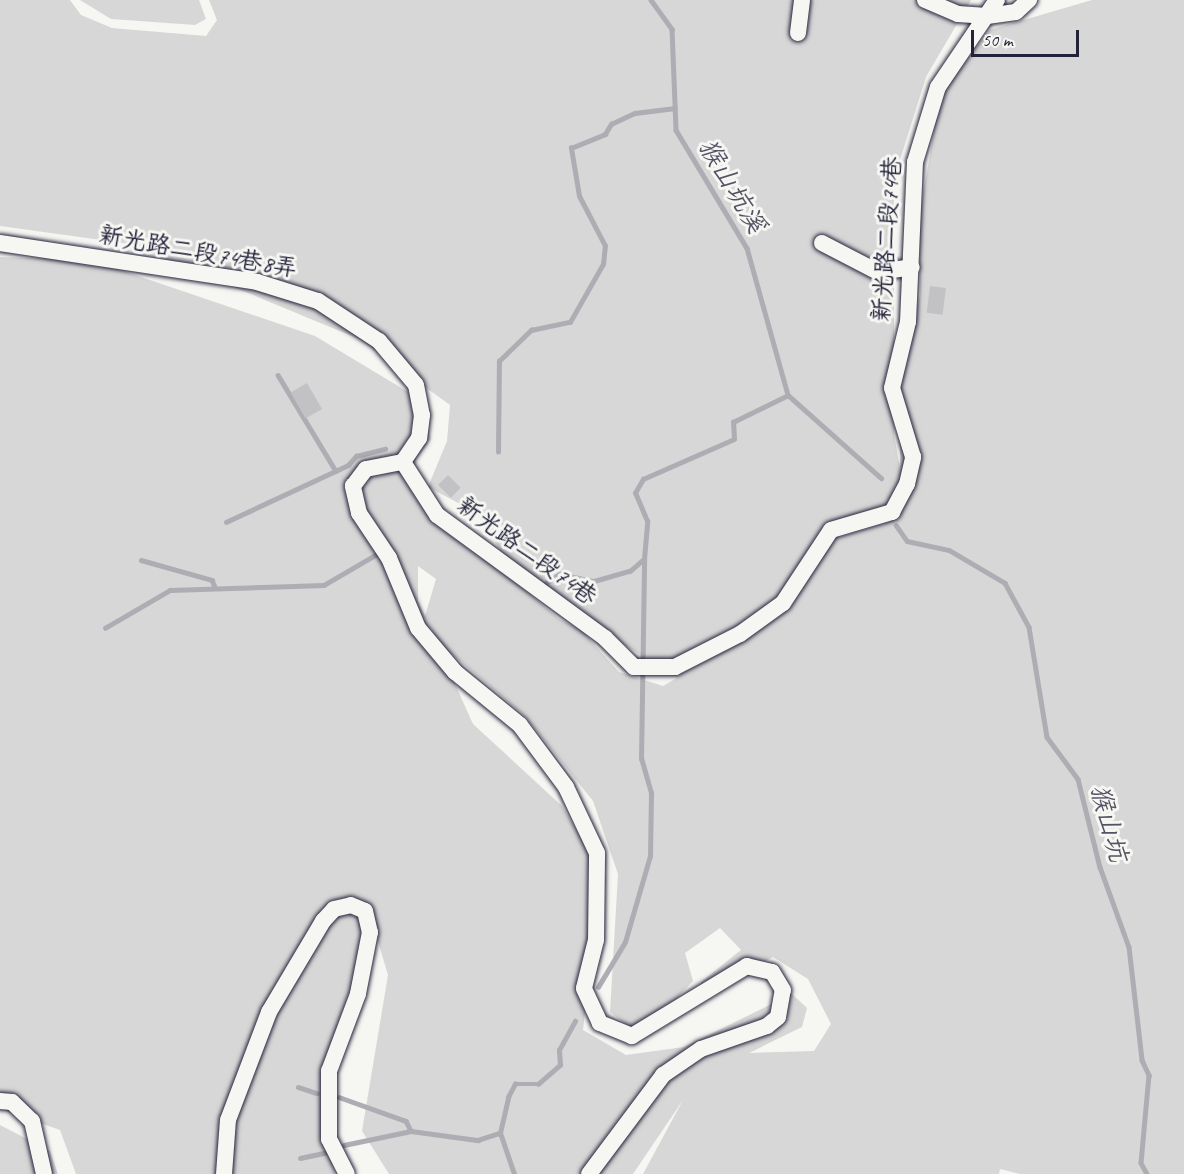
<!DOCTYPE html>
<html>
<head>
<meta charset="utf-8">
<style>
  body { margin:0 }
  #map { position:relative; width:1184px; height:1174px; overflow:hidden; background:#f6f6f2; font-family:Caveat,"LXGW WenKai TC",sans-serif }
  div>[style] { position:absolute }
  .green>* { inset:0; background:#d7d7d7 }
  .stream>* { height:4.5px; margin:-2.25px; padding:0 2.25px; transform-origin:2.25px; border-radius:2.25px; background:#adadb3 }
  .building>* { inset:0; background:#c2c2c4; transform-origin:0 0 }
  .roads { filter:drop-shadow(0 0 2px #22223b) drop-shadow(0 0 2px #22223b) }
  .minor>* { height:16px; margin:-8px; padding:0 8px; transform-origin:8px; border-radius:8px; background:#f6f6f2 }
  span { translate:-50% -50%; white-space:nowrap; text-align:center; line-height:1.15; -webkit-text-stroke:6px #f6f6f2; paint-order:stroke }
  .street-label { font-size:24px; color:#22223b }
  .water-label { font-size:26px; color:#535365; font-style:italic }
  .scale { position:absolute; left:971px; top:30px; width:108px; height:27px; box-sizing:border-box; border:3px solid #22223b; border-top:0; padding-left:8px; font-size:18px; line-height:21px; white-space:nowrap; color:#22223b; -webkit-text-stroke:4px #f6f6f2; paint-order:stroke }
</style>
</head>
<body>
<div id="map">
  <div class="green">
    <i style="clip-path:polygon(evenodd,0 0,70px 0,81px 15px,112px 28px,206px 36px,217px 20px,209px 0,971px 0,926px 77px,894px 179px,894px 435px,900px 467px,900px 377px,920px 295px,920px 211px,940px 97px,989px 30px,1092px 0,1184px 0,1184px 1174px,1020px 1174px,1000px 1169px,999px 1174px,643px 1174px,683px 1100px,633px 1174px,389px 1174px,362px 1131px,388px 975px,373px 925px,326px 1058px,322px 1119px,335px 1174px,76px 1174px,60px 1130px,0 1109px,0 257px,91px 260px,315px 336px,418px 398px,431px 439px,405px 475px,486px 557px,559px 619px,581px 630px,619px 672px,663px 686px,677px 678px,516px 576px,477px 513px,428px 487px,447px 441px,450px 405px,359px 339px,130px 244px,0 226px,0 0,898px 501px,901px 512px,883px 524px,836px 538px,898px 501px,0 0,418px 566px,436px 579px,425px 616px,418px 601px,418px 566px,0 0,428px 624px,441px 645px,525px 716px,593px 801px,618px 874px,610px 1012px,641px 1036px,693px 981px,685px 953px,720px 928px,741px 950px,701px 982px,702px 996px,773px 957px,808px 979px,831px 1024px,814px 1051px,749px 1053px,802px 1027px,807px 1008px,792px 994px,684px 1047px,626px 1055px,583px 1030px,601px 871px,562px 806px,473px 724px,428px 624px)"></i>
    <i style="clip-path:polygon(80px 0,199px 0,206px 19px,195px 25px,111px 19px)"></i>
    <i style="clip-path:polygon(0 1125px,50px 1151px,58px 1174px,0 1174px)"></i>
  </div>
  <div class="stream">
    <i style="left:651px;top:0;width:36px;rotate:54deg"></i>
    <i style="left:672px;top:29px;width:101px;rotate:87.7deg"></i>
    <i style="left:676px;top:130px;width:138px;rotate:59deg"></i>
    <i style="left:747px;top:248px;width:153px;rotate:74.4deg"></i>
    <i style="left:278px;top:375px;width:112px;rotate:58.9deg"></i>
    <i style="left:788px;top:395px;width:125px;rotate:41.7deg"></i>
    <i style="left:498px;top:452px;width:91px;rotate:-89.4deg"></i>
    <i style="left:499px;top:361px;width:45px;rotate:-44.1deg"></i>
    <i style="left:531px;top:330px;width:40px;rotate:-12deg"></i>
    <i style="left:570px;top:322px;width:67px;rotate:-60.4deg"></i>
    <i style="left:603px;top:264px;width:18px;rotate:-84deg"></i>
    <i style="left:605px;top:246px;width:56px;rotate:-117.5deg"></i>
    <i style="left:579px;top:196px;width:49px;rotate:-99.5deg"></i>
    <i style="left:571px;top:148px;width:37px;rotate:-22deg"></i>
    <i style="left:605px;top:134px;width:12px;rotate:-59deg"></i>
    <i style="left:611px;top:124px;width:26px;rotate:-25deg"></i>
    <i style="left:635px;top:113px;width:40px;rotate:-7.1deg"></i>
    <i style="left:226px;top:522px;width:135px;rotate:-25deg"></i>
    <i style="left:348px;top:465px;width:12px;rotate:-48deg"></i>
    <i style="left:356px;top:456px;width:30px;rotate:-14deg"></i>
    <i style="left:896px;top:525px;width:19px;rotate:55deg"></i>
    <i style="left:907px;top:541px;width:43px;rotate:12.1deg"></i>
    <i style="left:949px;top:550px;width:65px;rotate:30.5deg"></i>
    <i style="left:1005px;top:583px;width:50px;rotate:61.4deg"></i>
    <i style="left:1029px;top:627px;width:111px;rotate:80.7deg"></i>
    <i style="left:1047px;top:737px;width:52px;rotate:53.6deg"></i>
    <i style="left:1078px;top:779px;width:91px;rotate:76deg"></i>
    <i style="left:1100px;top:867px;width:85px;rotate:70.1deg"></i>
    <i style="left:1129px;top:947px;width:114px;rotate:83.4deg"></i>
    <i style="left:1142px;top:1060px;width:17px;rotate:65deg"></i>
    <i style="left:1149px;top:1075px;width:88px;rotate:95.2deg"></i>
    <i style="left:1141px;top:1163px;width:13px;rotate:61deg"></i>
    <i style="left:141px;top:560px;width:74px;rotate:15.7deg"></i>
    <i style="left:212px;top:580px;width:8px;rotate:67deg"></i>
    <i style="left:546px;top:583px;width:17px;rotate:-33deg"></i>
    <i style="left:560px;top:574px;width:35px;rotate:12deg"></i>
    <i style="left:594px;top:581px;width:37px;rotate:-16deg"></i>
    <i style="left:630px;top:571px;width:18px;rotate:-41deg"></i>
    <i style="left:644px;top:559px;width:38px;rotate:-85deg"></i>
    <i style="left:647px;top:521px;width:30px;rotate:-113deg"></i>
    <i style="left:635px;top:493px;width:16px;rotate:-60deg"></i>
    <i style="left:643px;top:479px;width:99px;rotate:-23.7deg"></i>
    <i style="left:734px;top:439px;width:17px;rotate:-93deg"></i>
    <i style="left:733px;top:422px;width:61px;rotate:-26.1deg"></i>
    <i style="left:105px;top:628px;width:75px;rotate:-30.3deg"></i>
    <i style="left:170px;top:590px;width:154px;rotate:-1.9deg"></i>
    <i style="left:324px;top:585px;width:61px;rotate:-30.3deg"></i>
    <i style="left:598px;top:987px;width:52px;rotate:-59deg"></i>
    <i style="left:625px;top:942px;width:90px;rotate:-73.8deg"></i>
    <i style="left:650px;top:856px;width:63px;rotate:-89.1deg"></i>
    <i style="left:651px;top:793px;width:35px;rotate:-106deg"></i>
    <i style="left:641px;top:759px;width:200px;rotate:-89.1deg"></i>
    <i style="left:298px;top:1087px;width:20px;rotate:18deg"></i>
    <i style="left:339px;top:1097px;width:71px;rotate:19.7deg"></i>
    <i style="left:406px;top:1121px;width:11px;rotate:63deg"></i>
    <i style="left:411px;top:1131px;width:68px;rotate:7.7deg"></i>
    <i style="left:478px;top:1140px;width:23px;rotate:-18deg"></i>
    <i style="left:344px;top:1145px;width:68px;rotate:-11.8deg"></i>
    <i style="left:300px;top:1158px;width:25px;rotate:-12deg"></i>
    <i style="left:514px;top:1174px;width:43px;rotate:-108.9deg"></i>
    <i style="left:500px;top:1133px;width:37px;rotate:-77deg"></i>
    <i style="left:508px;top:1097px;width:15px;rotate:-62deg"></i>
    <i style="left:515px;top:1084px;width:23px"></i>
    <i style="left:538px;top:1084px;width:29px;rotate:-41deg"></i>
    <i style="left:560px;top:1065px;width:15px;rotate:-94deg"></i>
    <i style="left:559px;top:1050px;width:33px;rotate:-61deg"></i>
  </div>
  <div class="building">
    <i style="left:930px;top:286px;width:16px;height:27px;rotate:7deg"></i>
    <i style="left:307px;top:383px;width:30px;height:19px;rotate:60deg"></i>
    <i style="left:448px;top:475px;width:18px;height:14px;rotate:45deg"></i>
  </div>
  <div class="roads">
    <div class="minor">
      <i style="left:925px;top:0;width:36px;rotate:23deg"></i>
      <i style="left:958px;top:14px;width:29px;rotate:4deg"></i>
      <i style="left:987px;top:16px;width:29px;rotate:-8deg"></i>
      <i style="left:1016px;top:12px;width:18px;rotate:-43deg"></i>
      <i style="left:798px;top:33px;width:33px;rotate:-83deg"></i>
      <i style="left:0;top:243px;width:260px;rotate:8.6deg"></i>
      <i style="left:257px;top:282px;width:64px;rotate:17.3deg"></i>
      <i style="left:318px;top:301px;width:73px;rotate:33.3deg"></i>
      <i style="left:379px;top:341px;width:57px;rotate:49.9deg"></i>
      <i style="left:416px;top:385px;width:31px;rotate:79deg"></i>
      <i style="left:422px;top:415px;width:23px;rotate:97deg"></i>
      <i style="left:419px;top:438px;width:29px;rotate:124deg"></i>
      <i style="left:822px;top:243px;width:63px;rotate:27.4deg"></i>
      <i style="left:878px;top:272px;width:34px;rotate:-8deg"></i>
      <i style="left:0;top:1101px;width:12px;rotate:5deg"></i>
      <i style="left:12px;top:1102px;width:28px;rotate:44deg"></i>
      <i style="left:32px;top:1121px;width:54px;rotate:77.2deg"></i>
      <i style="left:224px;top:1174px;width:54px;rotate:-85.8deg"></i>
      <i style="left:228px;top:1120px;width:116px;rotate:-69.2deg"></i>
      <i style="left:269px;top:1012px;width:106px;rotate:-59.3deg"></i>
      <i style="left:323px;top:921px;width:16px;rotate:-47deg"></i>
      <i style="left:334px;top:909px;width:17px;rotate:-13deg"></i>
      <i style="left:351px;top:905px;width:15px;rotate:23deg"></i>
      <i style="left:365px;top:911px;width:22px;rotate:77deg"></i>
      <i style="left:370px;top:932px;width:63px;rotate:101deg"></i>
      <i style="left:358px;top:994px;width:82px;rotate:110.6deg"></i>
      <i style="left:329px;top:1071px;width:68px;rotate:90deg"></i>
      <i style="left:329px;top:1139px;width:39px;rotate:63deg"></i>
      <i style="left:589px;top:1174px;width:124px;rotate:-53.2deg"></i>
      <i style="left:663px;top:1075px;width:46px;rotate:-34.4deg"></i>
      <i style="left:701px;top:1049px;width:70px;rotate:-19.2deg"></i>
      <i style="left:767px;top:1026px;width:14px;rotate:-39deg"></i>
      <i style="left:778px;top:1017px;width:27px;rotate:-80deg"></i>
      <i style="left:783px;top:990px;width:21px;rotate:-121deg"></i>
      <i style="left:772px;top:972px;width:26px;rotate:-167deg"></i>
      <i style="left:747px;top:966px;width:135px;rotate:148.7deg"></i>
      <i style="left:632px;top:1036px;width:35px;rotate:-158deg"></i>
      <i style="left:600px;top:1023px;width:38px;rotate:-115deg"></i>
      <i style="left:584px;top:988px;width:49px;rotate:-76deg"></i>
      <i style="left:596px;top:940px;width:87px;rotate:-89.3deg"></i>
      <i style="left:597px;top:853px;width:73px;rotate:-115.2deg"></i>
      <i style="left:566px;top:787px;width:77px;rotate:-126.6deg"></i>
      <i style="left:520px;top:725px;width:84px;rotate:-140.8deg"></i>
      <i style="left:455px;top:672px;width:57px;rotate:-130.1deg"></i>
      <i style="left:418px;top:628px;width:76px;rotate:-112.5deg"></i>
      <i style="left:389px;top:558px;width:54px;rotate:-123.7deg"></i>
      <i style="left:359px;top:513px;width:28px;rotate:-103deg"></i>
      <i style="left:353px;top:486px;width:21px;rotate:-53deg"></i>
      <i style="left:366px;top:469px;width:38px;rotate:-11deg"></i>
      <i style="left:403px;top:462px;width:63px;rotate:57.3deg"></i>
      <i style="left:437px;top:515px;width:208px;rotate:36.2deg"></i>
      <i style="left:605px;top:638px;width:41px;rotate:45deg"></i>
      <i style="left:634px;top:667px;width:41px"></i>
      <i style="left:675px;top:667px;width:73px;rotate:-26.9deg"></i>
      <i style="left:740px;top:634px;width:53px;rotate:-35.8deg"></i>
      <i style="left:783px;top:603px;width:87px;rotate:-56.7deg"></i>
      <i style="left:831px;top:530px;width:64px;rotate:-16.4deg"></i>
      <i style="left:892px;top:512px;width:32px;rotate:-62deg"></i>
      <i style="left:907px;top:484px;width:28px;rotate:-77deg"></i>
      <i style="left:913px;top:457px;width:72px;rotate:-106.9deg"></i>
      <i style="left:892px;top:388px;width:68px;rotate:-76.4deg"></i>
      <i style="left:908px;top:322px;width:160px;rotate:-87.5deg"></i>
      <i style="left:915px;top:162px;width:78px;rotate:-73deg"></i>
      <i style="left:938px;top:87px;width:105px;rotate:-55.9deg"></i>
    </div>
  </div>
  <div class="street-label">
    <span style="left:887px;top:239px;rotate:-86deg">新光路二段74巷</span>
    <span style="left:198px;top:252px;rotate:10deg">新光路二段74巷8弄</span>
    <span style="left:527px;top:551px;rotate:36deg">新光路二段74巷</span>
  </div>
  <div class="water-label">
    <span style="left:732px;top:186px;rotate:59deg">猴山坑溪</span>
    <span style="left:1109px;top:823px;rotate:75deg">猴山坑</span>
  </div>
  <div class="scale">50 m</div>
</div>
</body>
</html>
